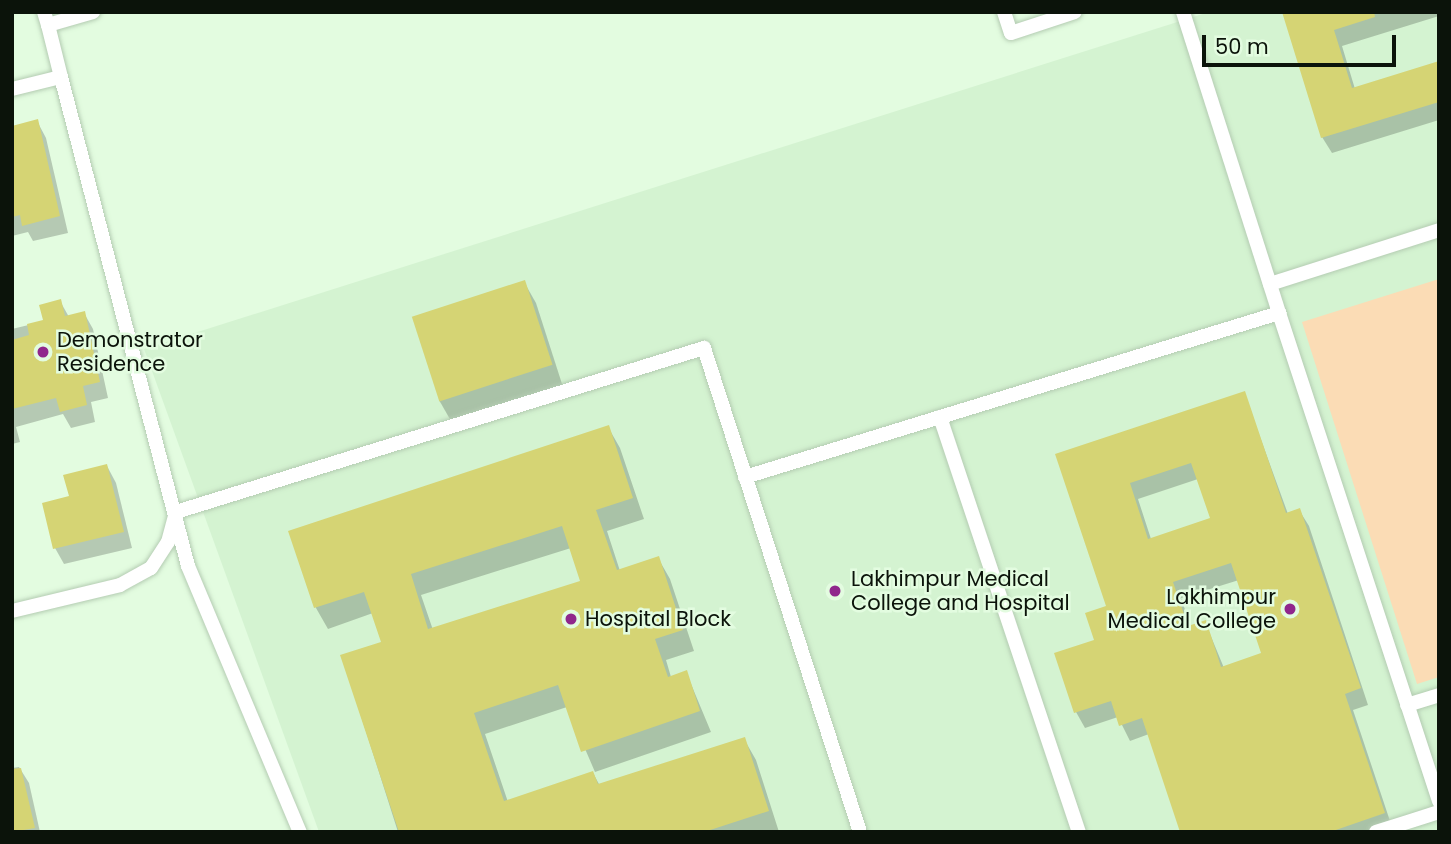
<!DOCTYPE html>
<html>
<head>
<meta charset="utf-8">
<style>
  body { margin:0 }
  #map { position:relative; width:1451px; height:844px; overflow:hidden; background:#e3fce0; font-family:Poppins,sans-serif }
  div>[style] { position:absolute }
  .built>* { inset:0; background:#d4f3d1 }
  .green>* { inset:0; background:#fbdcb5 }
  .shadow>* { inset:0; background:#0003 }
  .building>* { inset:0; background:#d5d474; transform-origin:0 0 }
  .roads { filter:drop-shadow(0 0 2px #b4ccb2) drop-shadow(0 0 2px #b4ccb2) }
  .lane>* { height:14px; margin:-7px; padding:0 7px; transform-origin:7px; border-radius:7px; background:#fff }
  .dots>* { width:19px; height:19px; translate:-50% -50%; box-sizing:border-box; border:4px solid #e3fce0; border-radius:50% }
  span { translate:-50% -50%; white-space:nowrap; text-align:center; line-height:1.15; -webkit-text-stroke:5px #e3fce0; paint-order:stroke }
  .poi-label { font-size:21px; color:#0b130a }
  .left { translate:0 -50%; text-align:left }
  .right { translate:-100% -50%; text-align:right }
  .frame { position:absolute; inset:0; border:14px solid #0b130a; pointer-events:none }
  .scale { position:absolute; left:1202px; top:35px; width:194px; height:32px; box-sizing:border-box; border:4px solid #0b130a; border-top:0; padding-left:9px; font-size:21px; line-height:24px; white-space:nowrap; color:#0b130a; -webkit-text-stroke:5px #e3fce0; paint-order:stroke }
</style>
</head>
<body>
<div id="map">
  <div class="built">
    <i style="clip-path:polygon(1209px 12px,1439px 12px,1439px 832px,319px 832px,144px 349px)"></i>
  </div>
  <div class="green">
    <i style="clip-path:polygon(1439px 279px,1439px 677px,1417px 684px,1302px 322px)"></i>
  </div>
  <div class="shadow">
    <i style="clip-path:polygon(1284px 12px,1439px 12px,1439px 16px,1342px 46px,1355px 89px,1439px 63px,1439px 120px,1332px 153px,1322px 137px)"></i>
    <i style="clip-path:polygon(37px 121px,46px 138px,68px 233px,33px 241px,28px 232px,12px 236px,12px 128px)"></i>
    <i style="clip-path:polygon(524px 282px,536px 303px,563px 387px,451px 421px,439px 400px)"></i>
    <i style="clip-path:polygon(60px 301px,69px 317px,84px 313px,93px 329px,108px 398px,91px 402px,95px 422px,71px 428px,63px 414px,16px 427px,20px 442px,12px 444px,12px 329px,45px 321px)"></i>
    <i style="clip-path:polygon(evenodd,1244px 393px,1288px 514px,1299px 510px,1309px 526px,1368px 705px,1353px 710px,1393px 830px,1182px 832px,1149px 734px,1130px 741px,1118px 717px,1085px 728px,1076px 712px,1108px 607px,1057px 455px,1244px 393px,1198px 479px,1212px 519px,1151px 539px,1138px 499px,1198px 479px,1244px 393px,1239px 580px,1264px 654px,1224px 668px,1205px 622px,1191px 627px,1181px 598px,1239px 580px)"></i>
    <i style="clip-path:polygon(evenodd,608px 427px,620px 448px,644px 519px,607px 531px,620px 571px,658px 558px,670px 579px,694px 651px,666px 660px,671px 677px,686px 672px,711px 732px,595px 772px,567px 707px,485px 734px,508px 802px,593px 773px,600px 786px,744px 739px,756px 760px,779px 832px,398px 832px,342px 656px,383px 643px,373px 613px,328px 629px,316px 608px,291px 532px,608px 427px,571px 548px,582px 582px,433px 630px,421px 595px,571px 548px)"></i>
    <i style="clip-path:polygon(107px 466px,116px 483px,132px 548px,64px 564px,55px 548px)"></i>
    <i style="clip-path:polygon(19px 767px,29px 783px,40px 832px,12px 832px,12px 768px)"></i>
  </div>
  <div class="building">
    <i style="clip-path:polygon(1282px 12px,1374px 12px,1375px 17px,1334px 30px,1352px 88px,1439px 61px,1439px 102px,1321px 138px)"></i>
    <i style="clip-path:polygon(38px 119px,60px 216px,22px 226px,20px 215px,12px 217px,12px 126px)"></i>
    <i style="left:525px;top:280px;width:89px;height:119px;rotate:72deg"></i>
    <i style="clip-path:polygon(61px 299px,65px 316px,85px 311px,100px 382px,83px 386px,87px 405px,60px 412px,56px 398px,12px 409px,12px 340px,29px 335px,27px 324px,43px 320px,39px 305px)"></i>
    <i style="clip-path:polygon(evenodd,1245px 391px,1286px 513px,1300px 508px,1361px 688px,1345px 694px,1385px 813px,1330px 832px,1180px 832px,1142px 718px,1119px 726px,1111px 701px,1074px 713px,1054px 653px,1094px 640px,1085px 613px,1106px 606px,1055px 454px,1245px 391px,1191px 463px,1210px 518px,1148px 539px,1130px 483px,1191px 463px,1245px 391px,1231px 563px,1261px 653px,1221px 667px,1206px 620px,1188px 626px,1173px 582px,1231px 563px)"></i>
    <i style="clip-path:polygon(evenodd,609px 425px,633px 498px,596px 510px,617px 570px,659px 556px,683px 630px,655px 639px,668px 677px,687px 670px,700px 711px,581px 752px,558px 685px,474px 713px,504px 801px,593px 771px,598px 784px,745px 737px,769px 811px,704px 832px,399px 832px,340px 655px,381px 642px,364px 592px,314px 608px,288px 531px,609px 425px,562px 526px,580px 581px,428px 629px,411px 574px,562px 526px)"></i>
    <i style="clip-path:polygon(107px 464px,124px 532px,53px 549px,42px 503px,69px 496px,63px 475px)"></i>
    <i style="clip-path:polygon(21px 768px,35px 828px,12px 832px,12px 769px)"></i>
  </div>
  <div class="roads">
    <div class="lane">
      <i style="left:44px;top:12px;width:14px;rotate:73deg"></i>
      <i style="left:48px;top:25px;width:47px;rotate:-16.1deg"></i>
      <i style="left:1004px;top:12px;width:22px;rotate:72deg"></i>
      <i style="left:1011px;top:33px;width:67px;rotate:-18.2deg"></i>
      <i style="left:1183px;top:12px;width:316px;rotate:72.3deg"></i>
      <i style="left:48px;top:25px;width:54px;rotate:76deg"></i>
      <i style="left:12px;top:89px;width:50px;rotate:-13.8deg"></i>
      <i style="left:61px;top:77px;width:505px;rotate:75.44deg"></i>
      <i style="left:188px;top:566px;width:289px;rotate:67.2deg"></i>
      <i style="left:1270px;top:284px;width:177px;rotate:-17.7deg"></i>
      <i style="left:940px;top:417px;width:438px;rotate:71.5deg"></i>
      <i style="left:745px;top:477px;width:559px;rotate:-17.07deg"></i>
      <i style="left:1279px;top:313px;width:514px;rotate:71.85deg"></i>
      <i style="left:176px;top:512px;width:553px;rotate:-17.26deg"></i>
      <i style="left:704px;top:348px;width:509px;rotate:72.14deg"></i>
      <i style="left:12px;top:611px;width:111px;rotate:-13.5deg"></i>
      <i style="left:120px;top:585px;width:35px;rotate:-29deg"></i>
      <i style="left:151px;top:568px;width:31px;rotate:-57deg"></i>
      <i style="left:168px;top:542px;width:28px;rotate:-75deg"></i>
      <i style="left:1407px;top:705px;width:34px;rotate:-17deg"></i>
      <i style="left:1376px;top:832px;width:66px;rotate:-17.6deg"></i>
    </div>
  </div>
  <div class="dots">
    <i style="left:43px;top:352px;background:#90278c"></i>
    <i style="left:835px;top:591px;background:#90278c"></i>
    <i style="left:1290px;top:609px;background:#90278c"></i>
    <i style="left:571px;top:619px;background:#90278c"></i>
  </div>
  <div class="poi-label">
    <span class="left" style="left:57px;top:352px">Demonstrator<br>Residence</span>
    <span class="left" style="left:851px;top:591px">Lakhimpur Medical<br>College and Hospital</span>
    <span class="right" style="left:1276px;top:609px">Lakhimpur<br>Medical College</span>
    <span class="left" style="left:585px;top:619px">Hospital Block</span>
  </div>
  <div class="frame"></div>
  <div class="scale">50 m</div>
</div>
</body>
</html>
